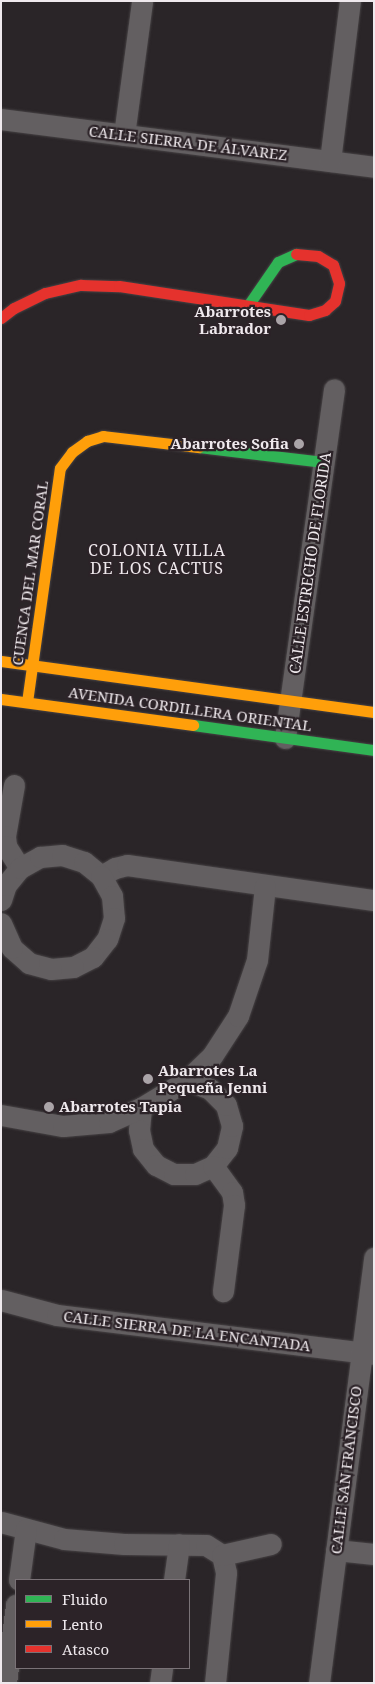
<!DOCTYPE html>
<html>
<head>
<meta charset="utf-8">
<style>
  body { margin:0 }
  #map { position:relative; width:375px; height:1684px; overflow:hidden; background:#2a2528; font-family:"Noto Serif",serif }
  div>[style] { position:absolute }
  .roads { filter:drop-shadow(0 0 1px #474345) drop-shadow(0 0 1px #474345) }
  .street>* { height:21px; margin:-10.5px; padding:0 10.5px; transform-origin:10.5px; border-radius:10.5px; background:#635f61 }
  .fast>* { height:11px; margin:-5.5px; padding:0 5.5px; transform-origin:5.5px; border-radius:5.5px; background:#30b455 }
  .slow>* { height:11px; margin:-5.5px; padding:0 5.5px; transform-origin:5.5px; border-radius:5.5px; background:#ff9f0a }
  .jam>* { height:11px; margin:-5.5px; padding:0 5.5px; transform-origin:5.5px; border-radius:5.5px; background:#e5322d }
  .dots>* { width:14px; height:14px; translate:-50% -50%; box-sizing:border-box; border:2px solid #2c2328; border-radius:50% }
  span { translate:-50% -50%; white-space:nowrap; text-align:center; line-height:1.15; -webkit-text-stroke:4.5px #2c2328; paint-order:stroke }
  .street-label { font-size:15px; color:#efe9ed }
  .poi-label { font-size:15px; color:#efe9ed; font-weight:700 }
  .right { translate:-100% -50%; text-align:right }
  .left { translate:0 -50%; text-align:left }
  .neighbourhood-label { font-size:16px; color:#efe9ed; letter-spacing:1px }
  .frame { position:absolute; inset:0; border:2px solid #efe9ed; pointer-events:none }
  .legend { position:absolute; left:15px; top:1579px; width:175px; height:90px; box-sizing:border-box; background:#2c2328; border:1px solid #7a7277; margin:0; padding:6px 9px; list-style:none; font-size:15px; color:#efe9ed }
  .legend li { display:flex; align-items:center; gap:10px; height:25px }
  .legend b { width:25px; border:1px solid #7a7277 }
</style>
</head>
<body>
<div id="map">
  <div class="roads">
    <div class="street">
      <i style="left:1px;top:119px;width:376px;rotate:7.3deg"></i>
      <i style="left:124px;top:135px;width:135px;rotate:-82.3deg"></i>
      <i style="left:330px;top:161px;width:161px;rotate:-82.9deg"></i>
      <i style="left:285px;top:738px;width:352px;rotate:-82deg"></i>
      <i style="left:14px;top:785px;width:52px;rotate:100deg"></i>
      <i style="left:5px;top:836px;width:10px;rotate:84deg"></i>
      <i style="left:6px;top:846px;width:26px;rotate:58deg"></i>
      <i style="left:101px;top:876px;width:16px;rotate:-30deg"></i>
      <i style="left:115px;top:868px;width:12px;rotate:-14deg"></i>
      <i style="left:127px;top:865px;width:249px;rotate:8.1deg"></i>
      <i style="left:1px;top:900px;width:16px;rotate:-72deg"></i>
      <i style="left:6px;top:885px;width:22px;rotate:-51deg"></i>
      <i style="left:20px;top:868px;width:23px;rotate:-29deg"></i>
      <i style="left:40px;top:857px;width:22px;rotate:-5deg"></i>
      <i style="left:62px;top:855px;width:23px;rotate:18deg"></i>
      <i style="left:84px;top:862px;width:22px;rotate:39deg"></i>
      <i style="left:101px;top:876px;width:23px;rotate:61deg"></i>
      <i style="left:112px;top:896px;width:22px;rotate:85deg"></i>
      <i style="left:114px;top:918px;width:22px;rotate:108deg"></i>
      <i style="left:107px;top:939px;width:23px;rotate:128deg"></i>
      <i style="left:93px;top:957px;width:22px;rotate:153deg"></i>
      <i style="left:73px;top:967px;width:22px;rotate:175deg"></i>
      <i style="left:51px;top:969px;width:23px;rotate:-165deg"></i>
      <i style="left:29px;top:963px;width:23px;rotate:-139deg"></i>
      <i style="left:12px;top:948px;width:27px;rotate:-114deg"></i>
      <i style="left:141px;top:1108px;width:22px;rotate:95deg"></i>
      <i style="left:139px;top:1130px;width:19px;rotate:78deg"></i>
      <i style="left:143px;top:1149px;width:21px;rotate:51deg"></i>
      <i style="left:156px;top:1165px;width:20px;rotate:27deg"></i>
      <i style="left:174px;top:1174px;width:21px"></i>
      <i style="left:195px;top:1174px;width:20px;rotate:-24deg"></i>
      <i style="left:213px;top:1166px;width:23px;rotate:-52deg"></i>
      <i style="left:227px;top:1148px;width:23px;rotate:-77deg"></i>
      <i style="left:232px;top:1126px;width:22px;rotate:-106deg"></i>
      <i style="left:226px;top:1105px;width:23px;rotate:-135deg"></i>
      <i style="left:210px;top:1089px;width:25px;rotate:-159deg"></i>
      <i style="left:1px;top:1115px;width:63px;rotate:10.1deg"></i>
      <i style="left:63px;top:1126px;width:46px;rotate:-5deg"></i>
      <i style="left:109px;top:1122px;width:35px;rotate:-24deg"></i>
      <i style="left:141px;top:1108px;width:54px;rotate:-31.3deg"></i>
      <i style="left:187px;top:1080px;width:35px;rotate:-44deg"></i>
      <i style="left:212px;top:1056px;width:48px;rotate:-57deg"></i>
      <i style="left:238px;top:1016px;width:59px;rotate:-71.3deg"></i>
      <i style="left:257px;top:960px;width:74px;rotate:-83.8deg"></i>
      <i style="left:213px;top:1166px;width:32px;rotate:54deg"></i>
      <i style="left:232px;top:1192px;width:13px;rotate:81deg"></i>
      <i style="left:234px;top:1205px;width:87px;rotate:97.3deg"></i>
      <i style="left:1px;top:1300px;width:58px;rotate:15deg"></i>
      <i style="left:57px;top:1315px;width:319px;rotate:7deg"></i>
      <i style="left:1px;top:1522px;width:65px;rotate:15.1deg"></i>
      <i style="left:64px;top:1539px;width:60px;rotate:4.8deg"></i>
      <i style="left:124px;top:1544px;width:82px;rotate:0.7deg"></i>
      <i style="left:206px;top:1545px;width:19px;rotate:32deg"></i>
      <i style="left:222px;top:1555px;width:18px;rotate:77deg"></i>
      <i style="left:226px;top:1573px;width:111px;rotate:95.7deg"></i>
      <i style="left:336px;top:1550px;width:38px;rotate:6deg"></i>
      <i style="left:222px;top:1555px;width:50px;rotate:-12.7deg"></i>
      <i style="left:19px;top:1580px;width:51px;rotate:-82.2deg"></i>
      <i style="left:174px;top:1580px;width:36px;rotate:-82deg"></i>
      <i style="left:6px;top:1683px;width:79px;rotate:-82.7deg"></i>
      <i style="left:160px;top:1683px;width:15px;rotate:-82deg"></i>
      <i style="left:319px;top:1683px;width:429px;rotate:-82.6deg"></i>
    </div>
    <div class="fast">
      <i style="left:249px;top:304px;width:51px;rotate:-55.4deg"></i>
      <i style="left:278px;top:262px;width:20px;rotate:-24deg"></i>
      <i style="left:198px;top:447px;width:127px;rotate:6.8deg"></i>
      <i style="left:193px;top:725px;width:183px;rotate:7.9deg"></i>
    </div>
    <div class="slow">
      <i style="left:1px;top:661px;width:376px;rotate:7.8deg"></i>
      <i style="left:1px;top:699px;width:194px;rotate:7.7deg"></i>
      <i style="left:27px;top:702px;width:236px;rotate:-82deg"></i>
      <i style="left:60px;top:468px;width:20px;rotate:-53deg"></i>
      <i style="left:72px;top:452px;width:19px;rotate:-36deg"></i>
      <i style="left:87px;top:441px;width:17px;rotate:-17deg"></i>
      <i style="left:103px;top:436px;width:96px;rotate:6.6deg"></i>
    </div>
    <div class="jam">
      <i style="left:1px;top:318px;width:16px;rotate:-38deg"></i>
      <i style="left:14px;top:308px;width:34px;rotate:-26deg"></i>
      <i style="left:45px;top:293px;width:37px;rotate:-13deg"></i>
      <i style="left:81px;top:285px;width:38px;rotate:2deg"></i>
      <i style="left:119px;top:286px;width:192px;rotate:8.7deg"></i>
      <i style="left:309px;top:315px;width:17px;rotate:-17deg"></i>
      <i style="left:325px;top:310px;width:13px;rotate:-42deg"></i>
      <i style="left:335px;top:301px;width:18px;rotate:-77deg"></i>
      <i style="left:339px;top:283px;width:19px;rotate:-108deg"></i>
      <i style="left:333px;top:265px;width:17px;rotate:-149deg"></i>
      <i style="left:318px;top:256px;width:22px;rotate:-175deg"></i>
    </div>
  </div>
  <div class="dots">
    <i style="left:281px;top:320px;background:#aaa4a8"></i>
    <i style="left:299px;top:444px;background:#aaa4a8"></i>
    <i style="left:148px;top:1079px;background:#aaa4a8"></i>
    <i style="left:49px;top:1107px;background:#aaa4a8"></i>
  </div>
  <div class="street-label">
    <span style="left:188px;top:143px;rotate:7deg">CALLE SIERRA DE ÁLVAREZ</span>
    <span style="left:310px;top:563px;rotate:-82deg">CALLE ESTRECHO DE FLORIDA</span>
    <span style="left:30px;top:573px;rotate:-82deg">CUENCA DEL MAR CORAL</span>
    <span style="left:190px;top:709px;rotate:8deg">AVENIDA CORDILLERA ORIENTAL</span>
    <span style="left:187px;top:1331px;rotate:7deg">CALLE SIERRA DE LA ENCANTADA</span>
    <span style="left:346px;top:1470px;rotate:-83deg">CALLE SAN FRANCISCO</span>
  </div>
  <div class="poi-label">
    <span class="right" style="left:271px;top:320px">Abarrotes<br>Labrador</span>
    <span class="right" style="left:289px;top:444px">Abarrotes Sofia</span>
    <span class="left" style="left:158px;top:1079px">Abarrotes La<br>Pequeña Jenni</span>
    <span class="left" style="left:59px;top:1107px">Abarrotes Tapia</span>
  </div>
  <div class="neighbourhood-label">
    <span style="left:157px;top:559px">COLONIA VILLA<br>DE LOS CACTUS</span>
  </div>
  <div class="frame"></div>
  <ul class="legend">
  <li><b style="height:6px;background:#30b455"></b>Fluido</li>
  <li><b style="height:6px;background:#ff9f0a"></b>Lento</li>
  <li><b style="height:6px;background:#e5322d"></b>Atasco</li>
  </ul>
</div>
</body>
</html>
